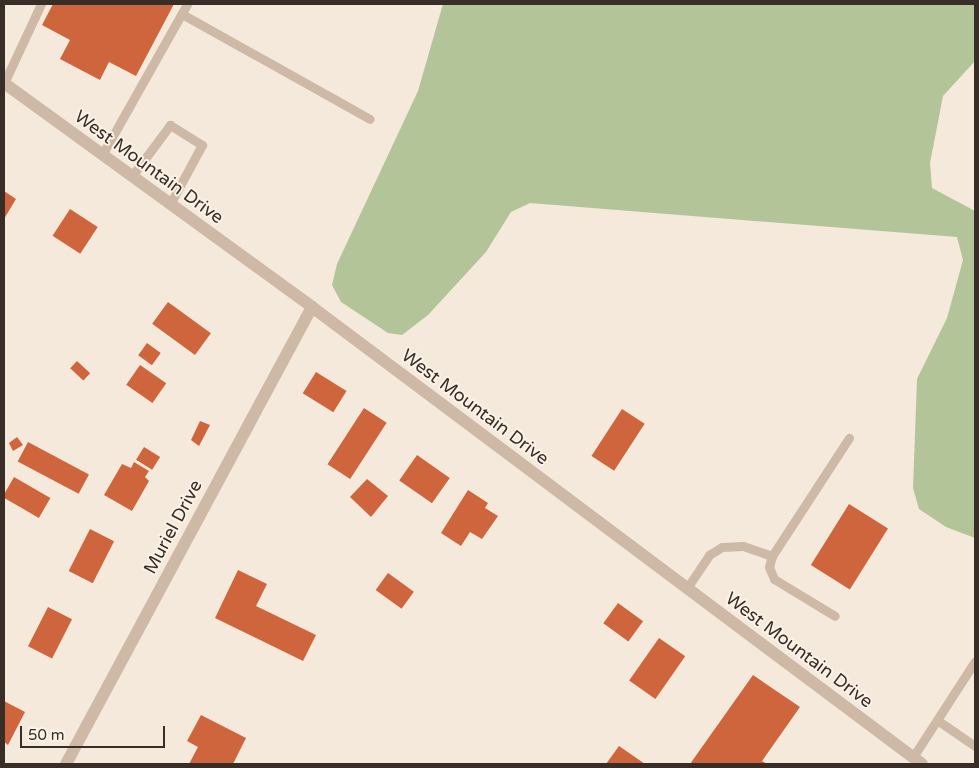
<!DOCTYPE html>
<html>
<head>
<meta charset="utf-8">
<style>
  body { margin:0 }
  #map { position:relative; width:979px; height:768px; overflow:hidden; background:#f4e9da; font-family:"Varela Round",sans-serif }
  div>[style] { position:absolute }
  .green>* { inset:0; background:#b4c499 }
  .building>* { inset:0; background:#cf653d; transform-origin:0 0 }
  .service>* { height:9px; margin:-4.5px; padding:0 4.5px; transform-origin:4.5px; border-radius:4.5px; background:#cdb9a5 }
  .minor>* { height:12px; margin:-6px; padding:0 6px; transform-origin:6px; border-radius:6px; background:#cdb9a5 }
  .tertiary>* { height:12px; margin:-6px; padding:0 6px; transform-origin:6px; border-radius:6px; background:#cdb9a5 }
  span { translate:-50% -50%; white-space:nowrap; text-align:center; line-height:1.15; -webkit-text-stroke:4px #fbf2e7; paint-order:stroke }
  .street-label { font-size:18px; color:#382d27 }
  .frame { position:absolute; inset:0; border:5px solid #382d27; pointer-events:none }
  .scale { position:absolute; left:20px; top:726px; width:145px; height:22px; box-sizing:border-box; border:2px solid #382d27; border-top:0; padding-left:6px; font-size:15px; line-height:18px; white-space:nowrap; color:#382d27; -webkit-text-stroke:4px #fbf2e7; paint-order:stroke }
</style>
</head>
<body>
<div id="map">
  <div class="green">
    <i style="clip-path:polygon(443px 4px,975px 4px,975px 61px,943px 96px,930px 163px,932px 188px,975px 211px,975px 538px,946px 527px,919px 509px,913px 488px,917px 379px,947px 318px,963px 260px,957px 237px,530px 203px,511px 212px,486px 252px,428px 315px,402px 335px,388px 333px,341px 302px,332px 285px,337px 264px,418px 91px)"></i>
  </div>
  <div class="building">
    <i style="clip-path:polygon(53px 4px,174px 4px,136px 76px,109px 62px,100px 80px,60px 59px,70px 40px,42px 25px)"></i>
    <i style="clip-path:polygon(4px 191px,16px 199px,4px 219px)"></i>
    <i style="left:70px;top:209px;width:33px;height:32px;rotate:33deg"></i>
    <i style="left:168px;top:302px;width:53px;height:27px;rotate:36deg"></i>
    <i style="left:147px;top:343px;width:17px;height:15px;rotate:36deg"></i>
    <i style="left:77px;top:361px;width:18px;height:10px;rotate:43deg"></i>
    <i style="left:140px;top:365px;width:32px;height:24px;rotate:35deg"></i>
    <i style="left:316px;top:372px;width:36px;height:25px;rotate:32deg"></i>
    <i style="left:364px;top:408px;width:27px;height:67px;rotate:33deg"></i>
    <i style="left:622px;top:409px;width:27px;height:56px;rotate:33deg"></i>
    <i style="clip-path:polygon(200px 421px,210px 425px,199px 446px,191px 440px)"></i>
    <i style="clip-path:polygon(17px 437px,23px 445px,13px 451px,9px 443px)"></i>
    <i style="left:28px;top:442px;width:69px;height:22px;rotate:28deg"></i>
    <i style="left:144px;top:447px;width:19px;height:15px;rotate:32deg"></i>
    <i style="left:417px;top:455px;width:40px;height:31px;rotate:35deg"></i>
    <i style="clip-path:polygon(134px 462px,149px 471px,145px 477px,149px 481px,132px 511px,104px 495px,122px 464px,131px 468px)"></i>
    <i style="left:14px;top:477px;width:42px;height:23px;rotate:30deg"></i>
    <i style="clip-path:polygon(367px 479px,388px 496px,371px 517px,350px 497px)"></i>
    <i style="clip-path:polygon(468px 490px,488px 503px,485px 508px,498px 516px,482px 539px,470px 532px,461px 546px,441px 533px)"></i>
    <i style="left:849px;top:504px;width:46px;height:72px;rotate:32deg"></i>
    <i style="left:90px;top:529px;width:27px;height:47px;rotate:27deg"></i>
    <i style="clip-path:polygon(238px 570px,267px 584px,256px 606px,316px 635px,303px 661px,215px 618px)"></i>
    <i style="left:388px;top:573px;width:32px;height:21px;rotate:36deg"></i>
    <i style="left:618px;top:603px;width:31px;height:25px;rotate:36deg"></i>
    <i style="left:48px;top:607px;width:27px;height:44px;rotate:27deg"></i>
    <i style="left:659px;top:638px;width:32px;height:52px;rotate:35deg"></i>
    <i style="clip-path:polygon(753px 675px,800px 707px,762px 761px,767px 764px,690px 764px)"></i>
    <i style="clip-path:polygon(4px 701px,25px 712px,8px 745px,4px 742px)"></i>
    <i style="clip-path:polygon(201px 715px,246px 738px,233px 764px,189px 764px,198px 747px,187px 741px)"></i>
    <i style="clip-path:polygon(619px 746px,645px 764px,606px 764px)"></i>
  </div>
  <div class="service">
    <i style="left:182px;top:14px;width:215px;rotate:29.2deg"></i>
    <i style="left:4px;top:83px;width:87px;rotate:-64.9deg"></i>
    <i style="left:102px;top:155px;width:173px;rotate:-60.6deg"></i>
    <i style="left:132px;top:176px;width:64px;rotate:-53.3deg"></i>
    <i style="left:170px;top:125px;width:38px;rotate:32deg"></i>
    <i style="left:202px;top:145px;width:67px;rotate:118.5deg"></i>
    <i style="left:772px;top:556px;width:11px;rotate:105deg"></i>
    <i style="left:769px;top:567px;width:13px;rotate:67deg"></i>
    <i style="left:774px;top:579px;width:71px;rotate:31.2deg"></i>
    <i style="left:687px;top:588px;width:40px;rotate:-56deg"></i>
    <i style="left:709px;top:555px;width:15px;rotate:-32deg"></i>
    <i style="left:722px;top:547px;width:21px;rotate:-3deg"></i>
    <i style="left:743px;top:546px;width:31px;rotate:19deg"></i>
    <i style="left:772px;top:556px;width:141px;rotate:-56.9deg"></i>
    <i style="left:937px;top:720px;width:46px;rotate:34.4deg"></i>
    <i style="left:913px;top:757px;width:114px;rotate:-57.1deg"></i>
  </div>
  <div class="minor">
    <i style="left:66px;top:764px;width:519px;rotate:-61.71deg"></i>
  </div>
  <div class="tertiary">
    <i style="left:4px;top:83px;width:381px;rotate:36deg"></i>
    <i style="left:312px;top:307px;width:762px;rotate:36.84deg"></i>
  </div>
  <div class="street-label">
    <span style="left:149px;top:167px;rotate:36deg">West Mountain Drive</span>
    <span style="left:475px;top:407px;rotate:37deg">West Mountain Drive</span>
    <span style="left:173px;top:527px;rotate:-62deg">Muriel Drive</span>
    <span style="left:799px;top:650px;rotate:37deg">West Mountain Drive</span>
  </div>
  <div class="frame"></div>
  <div class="scale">50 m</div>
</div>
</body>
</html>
